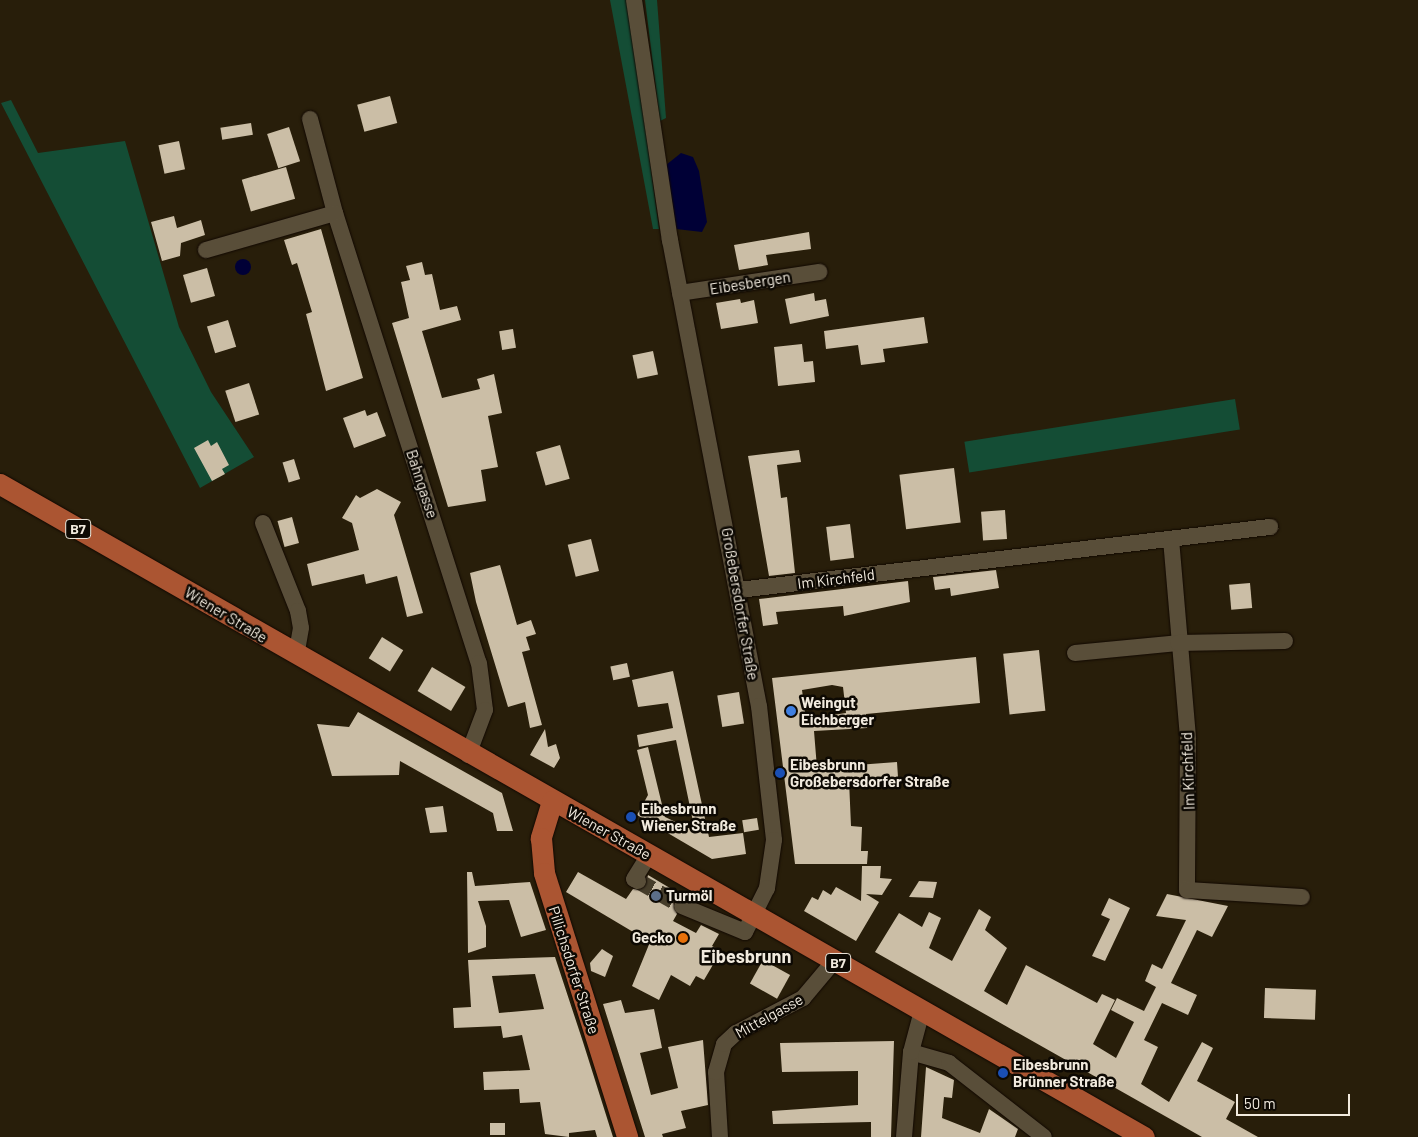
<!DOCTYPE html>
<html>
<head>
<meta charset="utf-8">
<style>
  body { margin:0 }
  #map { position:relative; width:1418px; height:1137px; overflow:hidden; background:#281e0a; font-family:Barlow,sans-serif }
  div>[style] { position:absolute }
  .green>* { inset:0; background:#144d35; transform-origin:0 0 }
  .water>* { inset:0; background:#000036 }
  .round { border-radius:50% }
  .building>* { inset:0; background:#cbbea6; transform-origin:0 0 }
  .minor-tunnel>* { height:16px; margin-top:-8px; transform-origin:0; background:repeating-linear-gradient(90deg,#463d2a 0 16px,transparent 0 24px) }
  .roads { filter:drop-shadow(0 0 1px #110800) drop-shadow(0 0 1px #110800) }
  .minor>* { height:16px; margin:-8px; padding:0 8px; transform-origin:8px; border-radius:8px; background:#594e39 }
  .major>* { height:21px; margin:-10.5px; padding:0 10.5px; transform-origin:10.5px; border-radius:10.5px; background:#ab5532 }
  .dots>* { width:14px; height:14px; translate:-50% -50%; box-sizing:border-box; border:2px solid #0d0903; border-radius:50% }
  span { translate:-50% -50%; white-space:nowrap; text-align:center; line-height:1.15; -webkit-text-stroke:5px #0d0903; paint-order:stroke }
  .shield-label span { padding:1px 4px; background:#0d0903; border:1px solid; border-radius:4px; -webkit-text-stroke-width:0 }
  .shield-label { font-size:14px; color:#f1eade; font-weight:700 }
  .street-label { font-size:15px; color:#f1eade }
  .poi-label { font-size:15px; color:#f1eade; font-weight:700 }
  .left { translate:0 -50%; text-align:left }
  .right { translate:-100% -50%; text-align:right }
  .quarter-label { font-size:18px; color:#f1eade; font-weight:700 }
  .scale { position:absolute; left:1236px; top:1094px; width:114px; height:22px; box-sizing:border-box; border:2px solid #f1eade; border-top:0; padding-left:6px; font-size:15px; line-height:18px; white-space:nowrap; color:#f1eade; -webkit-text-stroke:4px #0d0903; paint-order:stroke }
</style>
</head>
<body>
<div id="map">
  <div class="green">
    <i style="clip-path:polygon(610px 0,628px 0,659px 229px,653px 229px)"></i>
    <i style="clip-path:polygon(645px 0,657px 0,666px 118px,660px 121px)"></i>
    <i style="clip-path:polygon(11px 100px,38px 153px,125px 141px,179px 327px,211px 392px,254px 457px,200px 488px,1px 103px)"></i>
    <i style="left:1235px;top:399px;width:31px;height:274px;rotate:81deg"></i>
  </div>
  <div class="water">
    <i style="clip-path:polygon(681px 153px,693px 157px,699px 171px,707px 222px,702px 232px,676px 229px,666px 165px)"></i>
    <i class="round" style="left:235px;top:259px;width:16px;height:16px"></i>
  </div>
  <div class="building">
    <i style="left:390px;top:96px;width:28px;height:34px;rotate:75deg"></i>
    <i style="left:251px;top:123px;width:12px;height:31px;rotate:81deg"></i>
    <i style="left:289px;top:127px;width:36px;height:23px;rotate:72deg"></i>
    <i style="left:179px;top:141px;width:29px;height:21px;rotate:78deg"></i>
    <i style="left:286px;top:167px;width:33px;height:46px;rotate:74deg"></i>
    <i style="clip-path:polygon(174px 216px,177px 228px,201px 220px,205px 235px,181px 243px,180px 256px,162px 261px,151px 222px)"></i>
    <i style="clip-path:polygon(321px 229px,363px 378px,326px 391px,306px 314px,312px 312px,297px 263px,292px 265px,284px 240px)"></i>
    <i style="clip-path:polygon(809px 232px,811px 249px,766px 255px,768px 265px,739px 270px,734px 245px)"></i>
    <i style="clip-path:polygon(422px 262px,425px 275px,432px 274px,440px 310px,457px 306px,461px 320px,422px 331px,442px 398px,480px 389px,477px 379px,494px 374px,502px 413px,488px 416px,498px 467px,481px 470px,486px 501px,448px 507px,392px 323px,409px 318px,401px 282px,410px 280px,406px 266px)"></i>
    <i style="left:207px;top:268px;width:29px;height:25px;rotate:74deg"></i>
    <i style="clip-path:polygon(814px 293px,815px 301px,826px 299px,829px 316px,790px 324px,785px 299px)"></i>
    <i style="clip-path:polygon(740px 299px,741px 303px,754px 300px,758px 323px,721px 329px,716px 303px)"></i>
    <i style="clip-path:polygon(924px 317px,928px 343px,883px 349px,885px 362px,861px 365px,858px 345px,826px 349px,824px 331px)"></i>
    <i style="left:228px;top:320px;width:28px;height:22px;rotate:73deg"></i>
    <i style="left:513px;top:329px;width:19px;height:14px;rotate:81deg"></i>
    <i style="clip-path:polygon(802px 344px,804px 362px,813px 361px,815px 382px,778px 386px,774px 347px)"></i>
    <i style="left:653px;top:351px;width:24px;height:21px;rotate:78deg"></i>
    <i style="left:249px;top:383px;width:33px;height:25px;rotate:72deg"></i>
    <i style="clip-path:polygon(365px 410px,367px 416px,377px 412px,386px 436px,354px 448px,343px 418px)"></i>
    <i style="clip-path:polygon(208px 440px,211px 446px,217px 442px,229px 465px,222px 469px,225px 474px,212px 481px,194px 448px)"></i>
    <i style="left:560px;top:445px;width:35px;height:25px;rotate:74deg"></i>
    <i style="clip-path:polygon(799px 450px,801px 462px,777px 465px,781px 498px,787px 497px,795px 573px,769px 576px,748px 456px)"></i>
    <i style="left:294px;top:459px;width:21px;height:12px;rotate:73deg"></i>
    <i style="left:954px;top:468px;width:55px;height:55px;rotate:83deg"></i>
    <i style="clip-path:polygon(377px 489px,401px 502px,394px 515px,423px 613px,407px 617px,397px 576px,366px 584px,364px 574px,312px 586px,307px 564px,359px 550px,352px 523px,342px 518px,356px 495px,360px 498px)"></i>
    <i style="left:1005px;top:510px;width:29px;height:24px;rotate:86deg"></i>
    <i style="left:292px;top:517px;width:27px;height:15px;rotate:75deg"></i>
    <i style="left:850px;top:524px;width:34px;height:24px;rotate:83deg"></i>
    <i style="left:591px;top:539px;width:33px;height:24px;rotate:76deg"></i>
    <i style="clip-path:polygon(500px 565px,517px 625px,531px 620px,536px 634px,526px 637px,530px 650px,522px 652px,542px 725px,530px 728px,525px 702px,508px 707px,476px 602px,470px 573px)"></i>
    <i style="clip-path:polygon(996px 570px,999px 588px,951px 596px,950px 588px,935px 590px,933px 577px)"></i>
    <i style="clip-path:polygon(908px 581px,910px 602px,844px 616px,843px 606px,776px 612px,778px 624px,763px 626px,759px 599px)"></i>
    <i style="left:1250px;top:583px;width:25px;height:21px;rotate:85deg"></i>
    <i style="left:382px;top:637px;width:25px;height:25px;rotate:32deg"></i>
    <i style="left:1039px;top:650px;width:61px;height:36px;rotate:84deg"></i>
    <i style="clip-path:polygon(evenodd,976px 657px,980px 703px,866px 714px,867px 728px,814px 731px,817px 768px,897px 762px,898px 777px,849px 780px,851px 826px,862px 827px,861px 851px,868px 851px,867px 864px,795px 864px,772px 678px,976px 657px,832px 685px,843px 687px,846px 713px,806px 719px,802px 690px,832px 685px)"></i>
    <i style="left:627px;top:663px;width:14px;height:17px;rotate:78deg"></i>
    <i style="left:432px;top:667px;width:39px;height:28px;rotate:31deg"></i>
    <i style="clip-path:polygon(673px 671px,709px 837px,743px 833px,746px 854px,712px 859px,637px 815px,648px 795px,637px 750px,648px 747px,665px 817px,695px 831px,676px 740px,639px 747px,637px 735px,673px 728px,668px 703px,638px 707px,632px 680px)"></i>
    <i style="left:739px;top:692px;width:32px;height:22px;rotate:81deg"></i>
    <i style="clip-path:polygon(358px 712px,502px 793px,513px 831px,497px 831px,493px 813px,400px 761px,399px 775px,332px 776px,317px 724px,349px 727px)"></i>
    <i style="clip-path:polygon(545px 729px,548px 747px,556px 744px,560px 758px,554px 768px,530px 755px)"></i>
    <i style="clip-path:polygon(443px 806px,447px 832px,430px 833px,425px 808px)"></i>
    <i style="left:757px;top:818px;width:12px;height:15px;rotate:81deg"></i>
    <i style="clip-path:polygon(862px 866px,881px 866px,880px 878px,892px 879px,882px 895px,866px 894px,879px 902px,856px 941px,804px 911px,812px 897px,818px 900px,823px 890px,831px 895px,836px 887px,861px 901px)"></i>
    <i style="clip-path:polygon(467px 872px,472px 872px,475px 886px,530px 882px,546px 930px,521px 937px,509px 900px,478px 901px,486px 926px,486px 947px,468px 953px)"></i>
    <i style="clip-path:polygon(578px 872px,626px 899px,633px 889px,644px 889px,648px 875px,685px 897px,673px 902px,677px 914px,673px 921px,696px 933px,701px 925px,719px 934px,712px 946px,721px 951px,704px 980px,696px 976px,690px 986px,671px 975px,659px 1000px,632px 986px,650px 942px,566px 892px)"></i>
    <i style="clip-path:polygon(919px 881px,937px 882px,933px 898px,909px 897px)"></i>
    <i style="clip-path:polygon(1167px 894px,1228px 906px,1212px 937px,1197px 930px,1171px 983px,1197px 995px,1188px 1015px,1162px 1003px,1144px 1040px,1158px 1047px,1141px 1084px,1169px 1102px,1202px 1042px,1213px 1048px,1197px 1081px,1235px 1102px,1226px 1119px,1258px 1137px,1202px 1137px,875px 952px,899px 913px,922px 927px,929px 912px,941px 918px,929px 948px,952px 961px,979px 909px,991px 917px,985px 930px,1007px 948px,984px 991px,1007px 1005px,1026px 965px,1097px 1003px,1102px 994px,1115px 1000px,1093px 1044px,1116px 1058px,1134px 1022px,1111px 1010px,1117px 998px,1144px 1011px,1156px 987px,1145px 981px,1152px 964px,1162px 969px,1186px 920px,1156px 916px)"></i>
    <i style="clip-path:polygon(1109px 898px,1130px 908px,1105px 961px,1092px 956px,1110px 919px,1101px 915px)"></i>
    <i style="clip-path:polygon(602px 949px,613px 956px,605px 977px,591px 971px,590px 963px)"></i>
    <i style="clip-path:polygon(evenodd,555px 957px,583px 1042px,613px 1137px,597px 1137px,595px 1130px,569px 1133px,569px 1137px,545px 1134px,540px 1102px,520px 1103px,519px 1089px,484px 1090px,483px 1072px,530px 1070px,522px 1035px,503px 1038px,501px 1026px,454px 1028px,453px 1008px,471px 1007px,468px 960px,555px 957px,535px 974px,544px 1009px,499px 1013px,492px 976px,535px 974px)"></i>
    <i style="left:763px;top:960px;width:31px;height:27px;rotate:29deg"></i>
    <i style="left:1265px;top:988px;width:51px;height:30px;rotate:2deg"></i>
    <i style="clip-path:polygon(621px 1000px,625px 1013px,654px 1009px,662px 1048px,640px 1053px,651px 1095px,678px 1088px,668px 1047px,703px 1040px,708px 1105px,681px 1111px,686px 1128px,662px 1134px,663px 1137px,645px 1137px,603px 1004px)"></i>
    <i style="clip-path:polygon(894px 1041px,891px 1137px,871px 1137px,871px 1122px,773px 1124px,772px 1111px,858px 1105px,858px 1071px,782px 1072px,780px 1043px)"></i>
    <i style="clip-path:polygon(926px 1067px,954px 1080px,952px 1098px,944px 1097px,942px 1118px,980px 1133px,989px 1109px,1018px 1129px,1015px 1137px,921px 1137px)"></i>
    <i style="left:490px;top:1123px;width:15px;height:12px"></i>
  </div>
  <div class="minor-tunnel">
    <i style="left:638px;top:881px;width:51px;rotate:29.6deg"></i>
  </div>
  <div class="roads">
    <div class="minor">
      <i style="left:634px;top:0;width:243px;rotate:81.5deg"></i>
      <i style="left:670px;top:240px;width:474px;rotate:79.2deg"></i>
      <i style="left:759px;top:706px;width:135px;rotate:83.6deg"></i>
      <i style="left:774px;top:840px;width:49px;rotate:98.3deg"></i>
      <i style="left:767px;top:888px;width:49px;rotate:116.6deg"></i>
      <i style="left:745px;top:932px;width:68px;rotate:-157.6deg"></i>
      <i style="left:310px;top:119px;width:97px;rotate:75.1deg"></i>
      <i style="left:335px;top:213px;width:472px;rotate:72.3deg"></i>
      <i style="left:479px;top:663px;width:47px;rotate:82.7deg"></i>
      <i style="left:485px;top:710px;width:48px;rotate:110.7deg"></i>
      <i style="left:206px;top:250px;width:134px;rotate:-16deg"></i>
      <i style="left:680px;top:293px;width:141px;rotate:-8.6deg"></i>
      <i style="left:263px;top:523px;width:95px;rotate:68.3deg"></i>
      <i style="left:298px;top:611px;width:17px;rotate:80deg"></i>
      <i style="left:301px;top:628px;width:28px;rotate:100deg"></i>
      <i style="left:1171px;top:539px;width:201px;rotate:85.1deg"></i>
      <i style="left:1188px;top:739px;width:151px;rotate:90.4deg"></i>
      <i style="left:1187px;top:890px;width:115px;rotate:3.5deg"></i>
      <i style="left:739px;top:590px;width:535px;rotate:-6.77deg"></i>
      <i style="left:1075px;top:653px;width:103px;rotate:-5.5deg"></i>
      <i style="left:1178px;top:643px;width:107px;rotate:-1.1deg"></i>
      <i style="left:638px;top:881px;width:4px;rotate:-153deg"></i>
      <i style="left:634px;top:879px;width:28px;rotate:-58deg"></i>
      <i style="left:911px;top:1052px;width:40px;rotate:16deg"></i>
      <i style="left:949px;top:1063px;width:120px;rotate:37.9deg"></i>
      <i style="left:720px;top:1137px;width:65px;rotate:-93.5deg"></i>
      <i style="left:716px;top:1072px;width:29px;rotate:-74deg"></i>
      <i style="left:724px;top:1044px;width:16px;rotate:-43deg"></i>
      <i style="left:736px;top:1033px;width:76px;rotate:-27.6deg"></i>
      <i style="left:803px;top:998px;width:50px;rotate:-49.9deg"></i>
      <i style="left:904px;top:1137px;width:85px;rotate:-85.3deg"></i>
      <i style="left:911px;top:1052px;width:42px;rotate:-75deg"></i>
    </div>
    <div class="major">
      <i style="left:0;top:484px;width:1317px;rotate:29.72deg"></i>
      <i style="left:552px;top:801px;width:39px;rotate:107deg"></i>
      <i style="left:541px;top:838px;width:35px;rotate:85deg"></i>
      <i style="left:544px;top:873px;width:277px;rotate:72.5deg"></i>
    </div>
  </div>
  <div class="dots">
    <i style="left:791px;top:711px;background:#3f7fe0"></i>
    <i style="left:780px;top:773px;background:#1a4fb4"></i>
    <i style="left:631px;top:817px;background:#1a4fb4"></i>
    <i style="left:656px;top:896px;background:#5c6f8a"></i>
    <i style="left:683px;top:938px;background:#e8710a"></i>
    <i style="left:1003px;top:1073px;background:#1a4fb4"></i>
  </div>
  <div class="shield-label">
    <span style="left:78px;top:529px">B7</span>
    <span style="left:838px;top:963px">B7</span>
  </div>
  <div class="street-label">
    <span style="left:750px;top:283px;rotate:-9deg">Eibesbergen</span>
    <span style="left:422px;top:484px;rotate:72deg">Bahngasse</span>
    <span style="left:836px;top:579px;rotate:-7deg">Im Kirchfeld</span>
    <span style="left:740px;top:604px;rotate:80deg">Großebersdorfer Straße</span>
    <span style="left:226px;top:615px;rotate:31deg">Wiener Straße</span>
    <span style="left:1188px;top:771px;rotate:-92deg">Im Kirchfeld</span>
    <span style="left:609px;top:833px;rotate:29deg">Wiener Straße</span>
    <span style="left:574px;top:970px;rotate:72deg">Pillichsdorfer Straße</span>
    <span style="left:769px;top:1016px;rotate:-29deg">Mittelgasse</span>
  </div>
  <div class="poi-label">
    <span class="left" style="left:801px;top:711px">Weingut<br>Eichberger</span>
    <span class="left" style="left:790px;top:773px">Eibesbrunn<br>Großebersdorfer Straße</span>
    <span class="left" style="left:641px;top:817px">Eibesbrunn<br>Wiener Straße</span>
    <span class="left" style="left:666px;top:896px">Turmöl</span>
    <span class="right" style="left:673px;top:938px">Gecko</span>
    <span class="left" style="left:1013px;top:1073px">Eibesbrunn<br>Brünner Straße</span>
  </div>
  <div class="quarter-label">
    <span style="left:746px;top:956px">Eibesbrunn</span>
  </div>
  <div class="scale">50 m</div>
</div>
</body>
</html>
